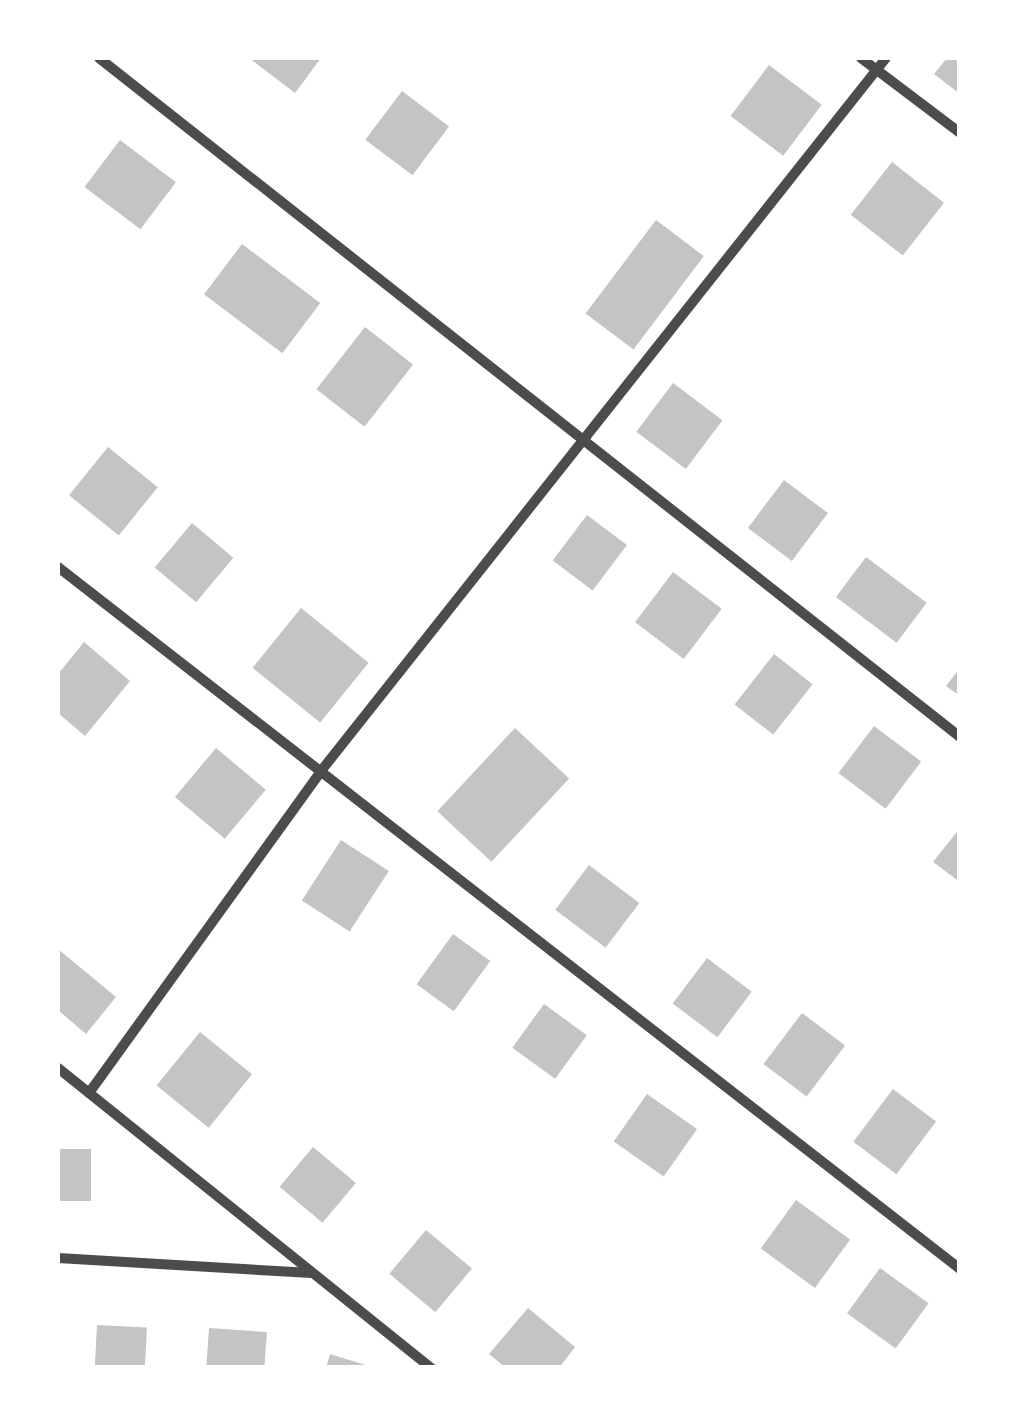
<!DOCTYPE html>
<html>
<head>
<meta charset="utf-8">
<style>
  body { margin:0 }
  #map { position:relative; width:1017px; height:1425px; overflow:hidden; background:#fff; font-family:"Times New Roman",serif }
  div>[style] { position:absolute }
  .building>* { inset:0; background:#c4c4c4; transform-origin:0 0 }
  .minor>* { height:10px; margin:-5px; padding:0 5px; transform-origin:5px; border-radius:5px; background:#4c4c4c }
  span { translate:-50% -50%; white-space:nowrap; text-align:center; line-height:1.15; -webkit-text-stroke:9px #fff; paint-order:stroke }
  .frame { position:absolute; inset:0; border:60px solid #fff; pointer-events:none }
</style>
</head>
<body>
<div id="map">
  <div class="building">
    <i style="clip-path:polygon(249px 58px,321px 58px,295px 93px)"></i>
    <i style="clip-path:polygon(947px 58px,960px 58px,960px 94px,934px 74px)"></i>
    <i style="left:769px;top:65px;width:66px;height:64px;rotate:37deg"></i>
    <i style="left:402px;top:91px;width:59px;height:61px;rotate:37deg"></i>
    <i style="left:120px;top:140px;width:70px;height:59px;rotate:37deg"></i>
    <i style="left:892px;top:162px;width:66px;height:67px;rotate:38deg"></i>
    <i style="left:656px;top:220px;width:60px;height:117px;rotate:37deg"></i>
    <i style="left:242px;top:244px;width:98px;height:63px;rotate:37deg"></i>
    <i style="left:365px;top:327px;width:61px;height:79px;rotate:38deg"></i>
    <i style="left:673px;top:383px;width:62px;height:61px;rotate:37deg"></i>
    <i style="left:108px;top:447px;width:64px;height:62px;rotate:39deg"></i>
    <i style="left:784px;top:480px;width:55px;height:60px;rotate:37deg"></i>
    <i style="left:587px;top:515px;width:50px;height:57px;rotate:37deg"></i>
    <i style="left:192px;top:523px;width:54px;height:58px;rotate:40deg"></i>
    <i style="left:866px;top:557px;width:76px;height:50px;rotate:37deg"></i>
    <i style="left:673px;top:572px;width:61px;height:63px;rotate:37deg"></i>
    <i style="left:301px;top:608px;width:87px;height:77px;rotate:39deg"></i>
    <i style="clip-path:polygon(84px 642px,130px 681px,85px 736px,58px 713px,58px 674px)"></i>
    <i style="left:774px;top:654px;width:49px;height:64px;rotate:38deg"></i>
    <i style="clip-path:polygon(960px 668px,960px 696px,946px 686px)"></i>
    <i style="left:874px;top:726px;width:59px;height:59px;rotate:37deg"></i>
    <i style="left:515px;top:728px;width:74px;height:114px;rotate:43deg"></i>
    <i style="left:216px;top:748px;width:65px;height:64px;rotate:40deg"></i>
    <i style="clip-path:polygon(960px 828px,960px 882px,933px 862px)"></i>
    <i style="left:341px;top:840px;width:57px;height:72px;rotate:33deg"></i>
    <i style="left:589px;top:865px;width:63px;height:56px;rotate:37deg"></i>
    <i style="left:453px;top:934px;width:46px;height:62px;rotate:36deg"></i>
    <i style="clip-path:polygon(58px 949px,116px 997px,86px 1034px,58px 1010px)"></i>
    <i style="left:707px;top:958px;width:56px;height:57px;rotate:37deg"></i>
    <i style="left:544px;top:1004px;width:53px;height:54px;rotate:36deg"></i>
    <i style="left:802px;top:1013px;width:54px;height:64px;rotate:37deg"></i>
    <i style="left:200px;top:1032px;width:67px;height:69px;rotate:39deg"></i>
    <i style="left:893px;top:1089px;width:54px;height:66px;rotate:37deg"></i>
    <i style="left:647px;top:1094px;width:61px;height:58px;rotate:35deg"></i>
    <i style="left:313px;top:1147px;width:56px;height:52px;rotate:40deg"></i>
    <i style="left:58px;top:1149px;width:33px;height:52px"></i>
    <i style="left:796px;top:1200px;width:67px;height:60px;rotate:36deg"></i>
    <i style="left:426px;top:1230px;width:60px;height:57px;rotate:40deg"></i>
    <i style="left:880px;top:1268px;width:60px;height:56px;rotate:36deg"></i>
    <i style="clip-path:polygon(528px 1308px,575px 1347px,559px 1368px,506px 1368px,489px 1354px)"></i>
    <i style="left:97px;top:1325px;width:50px;height:43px;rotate:3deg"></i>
    <i style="left:209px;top:1328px;width:58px;height:40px;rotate:4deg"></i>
    <i style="clip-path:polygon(330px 1354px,372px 1367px,371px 1368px,326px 1368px)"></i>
  </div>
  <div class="minor">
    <i style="left:99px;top:58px;width:1097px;rotate:38.26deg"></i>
    <i style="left:861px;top:58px;width:124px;rotate:37.1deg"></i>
    <i style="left:58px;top:567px;width:1143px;rotate:37.89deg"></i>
    <i style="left:58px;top:1068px;width:479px;rotate:38.8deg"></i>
    <i style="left:89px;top:1093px;width:397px;rotate:-54.2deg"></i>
    <i style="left:321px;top:771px;width:910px;rotate:-51.61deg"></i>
    <i style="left:58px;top:1258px;width:254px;rotate:3.4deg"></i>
  </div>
  <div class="frame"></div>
</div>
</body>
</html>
